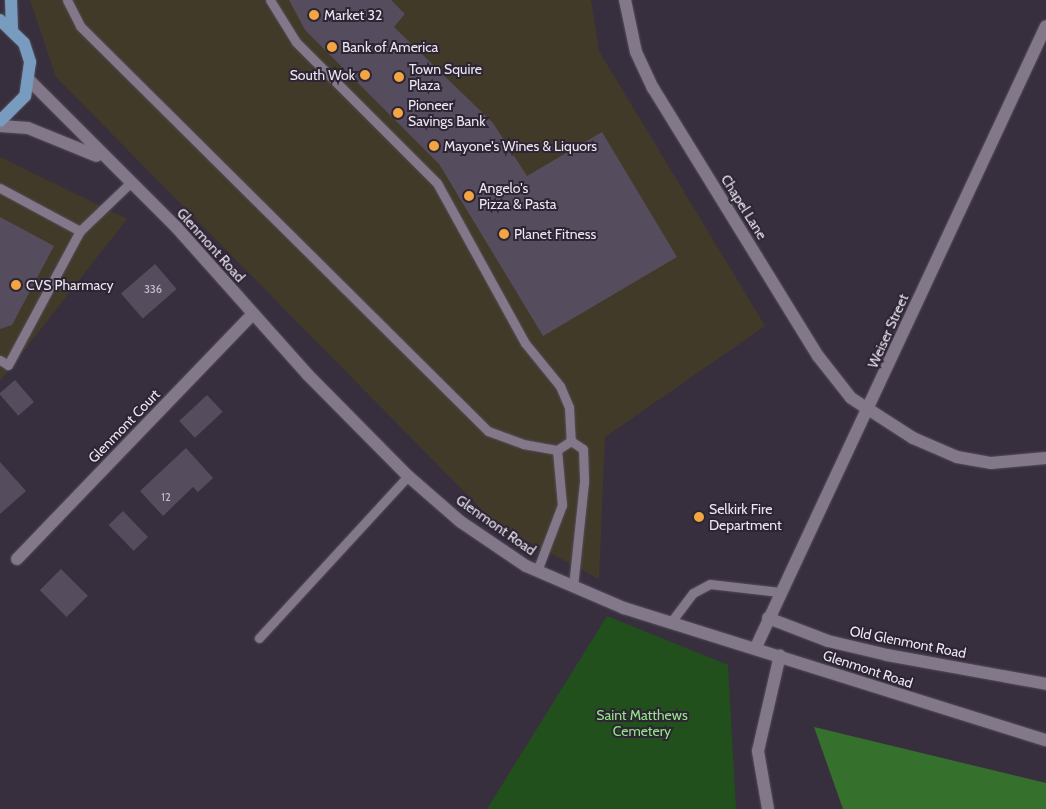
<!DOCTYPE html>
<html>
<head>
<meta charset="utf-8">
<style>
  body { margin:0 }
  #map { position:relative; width:1046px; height:809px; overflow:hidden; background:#382f3e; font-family:Cabin,sans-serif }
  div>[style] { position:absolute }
  .commercial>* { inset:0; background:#423a29 }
  .green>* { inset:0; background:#22501c }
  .forest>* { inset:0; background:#36702d }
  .building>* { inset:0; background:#554c5d; transform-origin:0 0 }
  .roads { filter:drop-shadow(0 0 1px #544d5a) drop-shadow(0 0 1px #544d5a) }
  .service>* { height:9px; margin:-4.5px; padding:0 4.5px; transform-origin:4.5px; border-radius:4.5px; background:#82788a }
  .minor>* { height:12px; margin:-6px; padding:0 6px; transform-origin:6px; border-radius:6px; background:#82788a }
  .secondary>* { height:12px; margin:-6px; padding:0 6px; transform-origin:6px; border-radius:6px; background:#82788a }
  .primary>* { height:12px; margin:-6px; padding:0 6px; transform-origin:6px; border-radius:6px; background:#789bc0 }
  .dots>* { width:14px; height:14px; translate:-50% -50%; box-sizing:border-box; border:2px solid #2d2534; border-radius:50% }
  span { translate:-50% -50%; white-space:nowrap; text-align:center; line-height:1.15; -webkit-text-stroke:4px #2d2534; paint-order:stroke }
  .number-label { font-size:11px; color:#c6c0cb }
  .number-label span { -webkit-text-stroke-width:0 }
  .poi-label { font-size:14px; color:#ece6f0 }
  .left { translate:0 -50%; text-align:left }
  .right { translate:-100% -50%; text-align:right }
  .street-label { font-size:14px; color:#ece6f0 }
  .park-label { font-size:14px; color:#93e387 }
</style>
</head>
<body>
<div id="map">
  <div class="commercial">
    <i style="clip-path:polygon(30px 0,591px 0,599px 51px,765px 326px,605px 437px,599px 579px,497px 525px,56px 77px)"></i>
    <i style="clip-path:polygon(0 157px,127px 219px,0 381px)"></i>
  </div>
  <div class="green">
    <i style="clip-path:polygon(607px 616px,728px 665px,736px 809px,487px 809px)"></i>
  </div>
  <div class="forest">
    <i style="clip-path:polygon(814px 727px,1046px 783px,1046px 809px,843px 809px)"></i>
  </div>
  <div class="building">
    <i style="clip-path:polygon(289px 0,391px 0,405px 14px,394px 27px,493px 123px,527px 176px,602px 132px,677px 257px,543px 336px,439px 164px,305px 30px)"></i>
    <i style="clip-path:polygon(0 217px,54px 246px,12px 325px,0 329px)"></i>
    <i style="left:155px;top:264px;width:33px;height:45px;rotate:49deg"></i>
    <i style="left:15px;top:380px;width:29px;height:21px;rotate:49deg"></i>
    <i style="left:207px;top:395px;width:23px;height:38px;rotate:47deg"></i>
    <i style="clip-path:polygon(186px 448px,213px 478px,198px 492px,193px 487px,163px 516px,140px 491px)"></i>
    <i style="clip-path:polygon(0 462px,26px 491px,0 514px)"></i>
    <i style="left:123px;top:511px;width:36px;height:20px;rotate:46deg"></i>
    <i style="left:61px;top:569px;width:38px;height:30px;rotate:45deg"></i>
  </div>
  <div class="roads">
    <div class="service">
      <i style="left:67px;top:0;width:29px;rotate:63deg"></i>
      <i style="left:80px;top:26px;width:575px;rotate:44.79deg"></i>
      <i style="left:488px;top:431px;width:37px;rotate:20deg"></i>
      <i style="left:523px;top:444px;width:35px;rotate:10deg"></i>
      <i style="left:270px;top:0;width:49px;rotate:58.2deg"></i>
      <i style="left:296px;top:42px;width:199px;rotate:45deg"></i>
      <i style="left:437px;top:183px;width:183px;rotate:61.2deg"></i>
      <i style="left:525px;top:343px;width:55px;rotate:50.9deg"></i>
      <i style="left:560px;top:386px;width:23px;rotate:67deg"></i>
      <i style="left:569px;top:407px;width:34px;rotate:87deg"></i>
      <i style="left:0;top:188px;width:91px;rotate:28.3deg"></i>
      <i style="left:0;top:360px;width:9px;rotate:32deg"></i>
      <i style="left:8px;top:365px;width:152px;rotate:-61.8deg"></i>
      <i style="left:80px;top:231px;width:69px;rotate:-43.8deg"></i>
      <i style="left:571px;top:441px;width:14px;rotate:34deg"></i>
      <i style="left:583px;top:449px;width:33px;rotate:88deg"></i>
      <i style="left:584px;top:482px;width:105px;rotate:96deg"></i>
      <i style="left:537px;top:571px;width:71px;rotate:-69.3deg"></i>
      <i style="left:562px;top:505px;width:55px;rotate:-95.2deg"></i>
      <i style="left:557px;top:450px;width:17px;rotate:-33deg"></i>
      <i style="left:671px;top:622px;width:36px;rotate:-53deg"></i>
      <i style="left:693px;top:593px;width:19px;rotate:-28deg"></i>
      <i style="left:710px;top:584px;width:70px;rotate:6.5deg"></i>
      <i style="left:259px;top:638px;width:220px;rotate:-47.4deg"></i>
    </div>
    <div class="minor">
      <i style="left:625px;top:0;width:53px;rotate:78.1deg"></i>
      <i style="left:636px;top:52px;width:40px;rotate:65deg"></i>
      <i style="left:653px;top:88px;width:315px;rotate:58.4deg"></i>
      <i style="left:818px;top:356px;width:53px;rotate:51.8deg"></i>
      <i style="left:851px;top:398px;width:74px;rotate:32.8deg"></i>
      <i style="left:913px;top:438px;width:48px;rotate:23.4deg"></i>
      <i style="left:957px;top:457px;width:35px;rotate:10deg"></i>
      <i style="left:991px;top:463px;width:55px;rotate:-5.2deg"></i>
      <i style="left:17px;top:559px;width:340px;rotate:-46.1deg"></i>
      <i style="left:768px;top:618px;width:64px;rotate:21deg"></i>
      <i style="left:828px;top:641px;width:61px;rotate:13.3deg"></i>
      <i style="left:887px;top:655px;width:162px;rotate:10.3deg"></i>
      <i style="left:756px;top:647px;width:685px;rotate:-64.97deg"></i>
      <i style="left:768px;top:809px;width:59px;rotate:-99.8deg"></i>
      <i style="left:758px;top:751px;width:98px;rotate:-77.1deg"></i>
    </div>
    <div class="secondary">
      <i style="left:30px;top:81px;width:208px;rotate:45deg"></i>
      <i style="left:177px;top:228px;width:195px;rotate:48.3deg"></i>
      <i style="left:307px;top:374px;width:144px;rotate:45.3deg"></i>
      <i style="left:408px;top:476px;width:70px;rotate:41deg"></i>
      <i style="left:461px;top:522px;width:78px;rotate:34.1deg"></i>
      <i style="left:526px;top:566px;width:107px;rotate:23.2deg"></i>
      <i style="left:624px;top:608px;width:442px;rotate:17.4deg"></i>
      <i style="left:0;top:126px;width:28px;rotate:4deg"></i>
      <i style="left:28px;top:128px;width:74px;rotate:22.1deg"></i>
    </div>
    <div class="primary">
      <i style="left:11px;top:0;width:28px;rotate:88deg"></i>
      <i style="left:0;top:20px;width:33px;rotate:44deg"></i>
      <i style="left:24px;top:43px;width:20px;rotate:72deg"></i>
      <i style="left:30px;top:62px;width:34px;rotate:98deg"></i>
      <i style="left:25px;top:96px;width:35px;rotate:135deg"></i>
    </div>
  </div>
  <div class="dots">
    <i style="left:314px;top:15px;background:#f2a541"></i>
    <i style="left:332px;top:47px;background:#f2a541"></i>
    <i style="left:365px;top:75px;background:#f2a541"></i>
    <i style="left:399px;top:77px;background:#f2a541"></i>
    <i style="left:398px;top:113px;background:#f2a541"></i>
    <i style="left:434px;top:146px;background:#f2a541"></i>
    <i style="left:469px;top:196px;background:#f2a541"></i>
    <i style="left:504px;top:234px;background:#f2a541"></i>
    <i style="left:16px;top:285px;background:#f2a541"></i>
    <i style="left:699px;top:517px;background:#f2a541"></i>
  </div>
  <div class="number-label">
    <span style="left:153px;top:289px">336</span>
    <span style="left:166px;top:497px">12</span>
  </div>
  <div class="poi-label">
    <span class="left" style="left:324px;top:15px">Market 32</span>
    <span class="left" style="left:342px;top:47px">Bank of America</span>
    <span class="left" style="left:409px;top:77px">Town Squire<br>Plaza</span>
    <span class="right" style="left:355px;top:75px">South Wok</span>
    <span class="left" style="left:408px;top:113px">Pioneer<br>Savings Bank</span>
    <span class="left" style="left:444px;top:146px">Mayone's Wines &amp; Liquors</span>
    <span class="left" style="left:479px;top:196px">Angelo's<br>Pizza &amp; Pasta</span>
    <span class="left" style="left:514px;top:234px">Planet Fitness</span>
    <span class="left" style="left:26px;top:285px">CVS Pharmacy</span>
    <span class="left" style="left:709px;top:517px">Selkirk Fire<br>Department</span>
  </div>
  <div class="street-label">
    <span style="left:744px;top:207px;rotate:58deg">Chapel Lane</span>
    <span style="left:211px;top:245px;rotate:48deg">Glenmont Road</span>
    <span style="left:888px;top:331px;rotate:-66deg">Weiser Street</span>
    <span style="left:124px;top:426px;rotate:-46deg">Glenmont Court</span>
    <span style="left:496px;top:525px;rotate:35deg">Glenmont Road</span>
    <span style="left:908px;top:642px;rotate:11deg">Old Glenmont Road</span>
    <span style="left:868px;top:669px;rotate:18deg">Glenmont Road</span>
  </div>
  <div class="park-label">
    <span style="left:642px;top:723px">Saint Matthews<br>Cemetery</span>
  </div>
</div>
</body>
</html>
